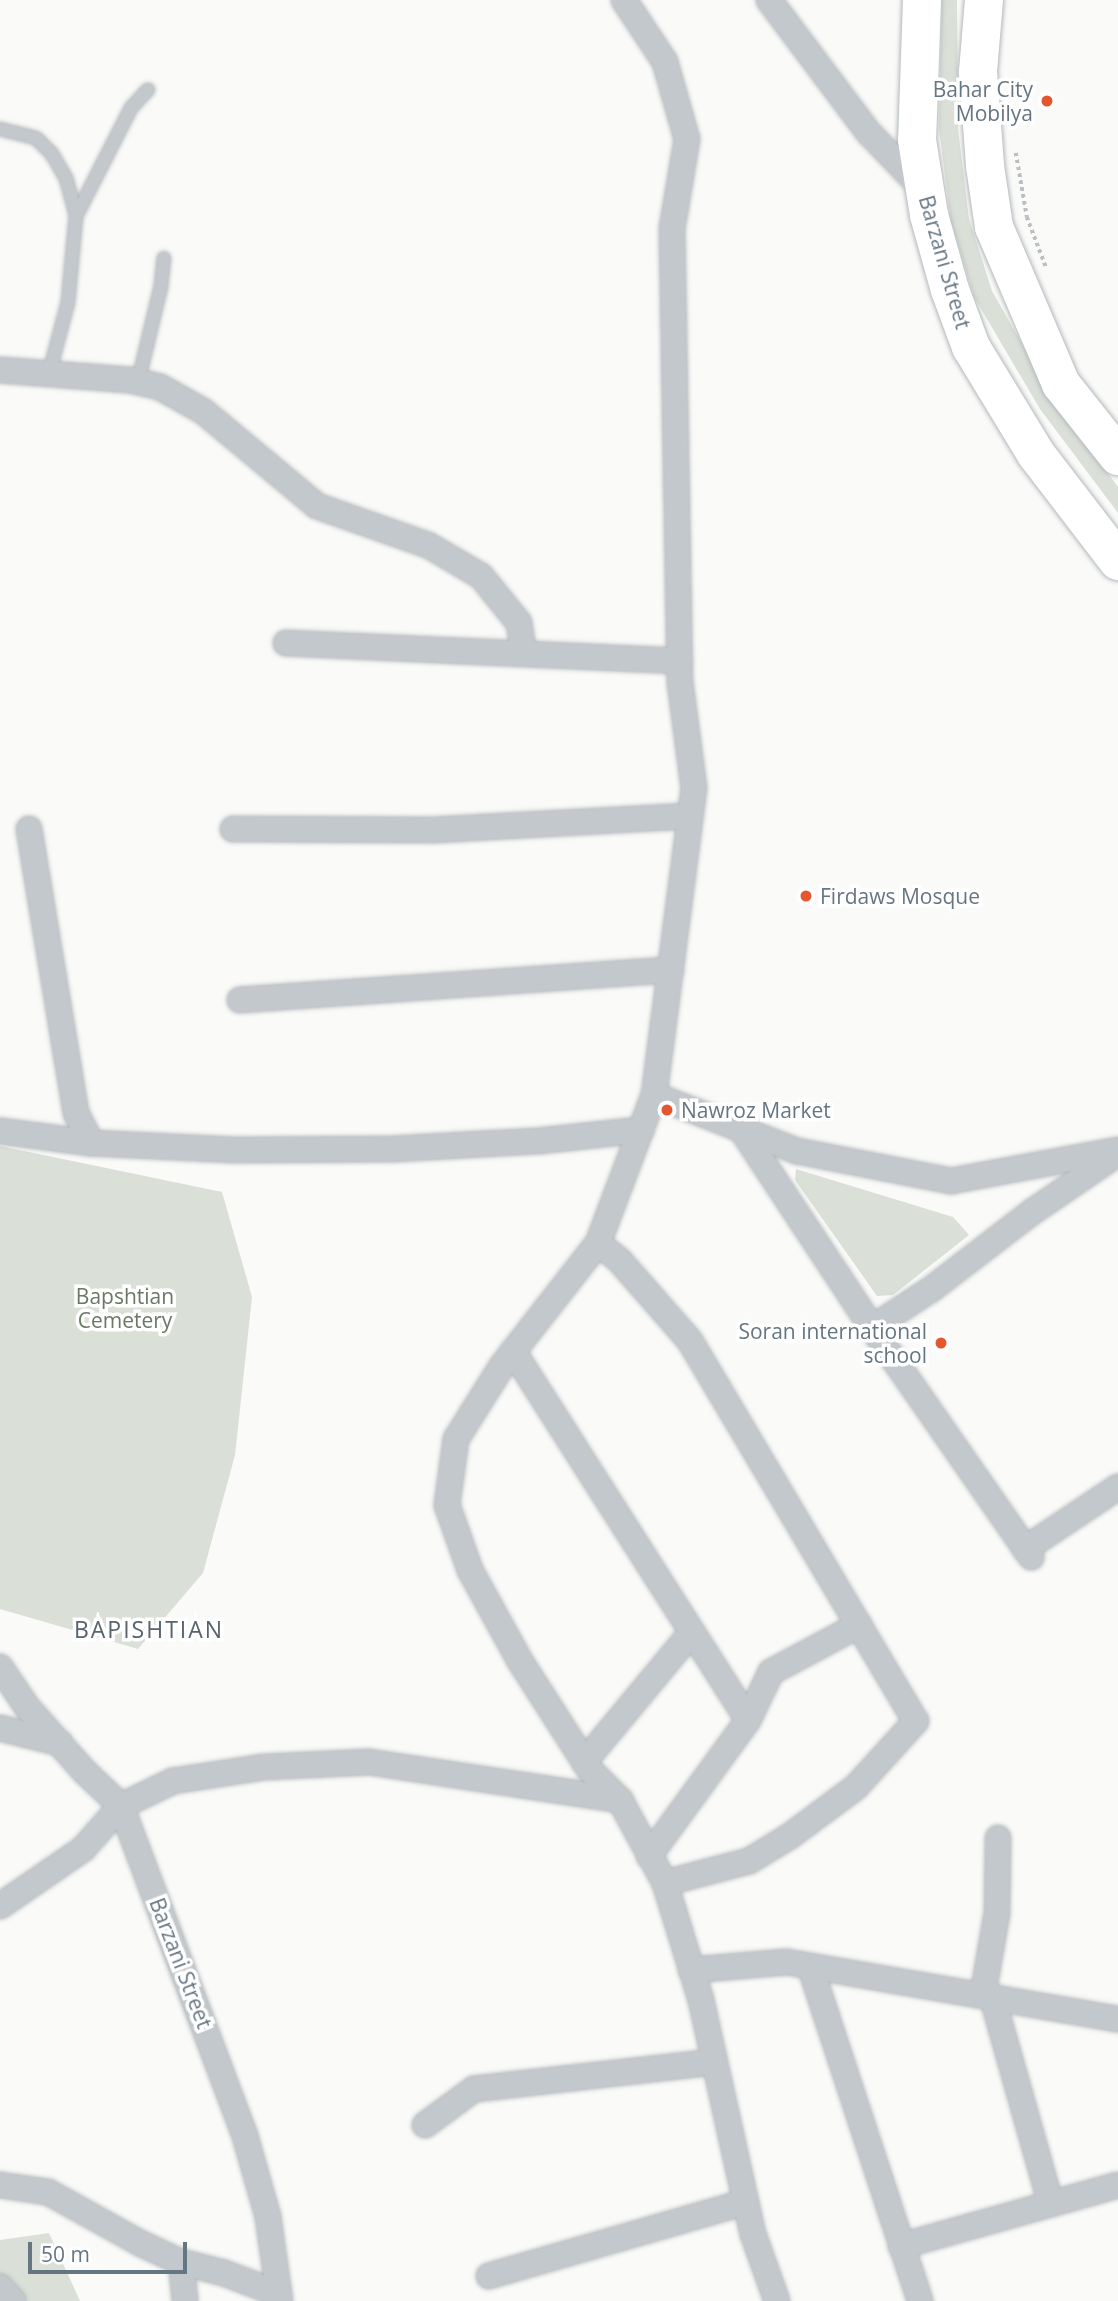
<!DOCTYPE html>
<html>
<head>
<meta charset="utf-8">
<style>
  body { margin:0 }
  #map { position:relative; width:1118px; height:2301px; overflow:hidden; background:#fafaf8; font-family:"Open Sans",sans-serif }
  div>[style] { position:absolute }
  .green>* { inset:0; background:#dadfd7 }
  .path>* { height:3.5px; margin-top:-1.75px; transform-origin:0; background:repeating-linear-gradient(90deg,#bbbfc2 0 3.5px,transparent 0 7px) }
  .roads { filter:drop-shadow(0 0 2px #b4b9bd) drop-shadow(0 0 2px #b4b9bd) }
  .service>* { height:12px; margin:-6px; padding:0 6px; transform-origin:6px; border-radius:6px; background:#c3c8cc }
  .minor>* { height:24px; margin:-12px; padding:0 12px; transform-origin:12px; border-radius:12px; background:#c3c8cc }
  .trunk>* { height:38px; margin:-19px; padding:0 19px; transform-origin:19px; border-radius:19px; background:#fff }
  .dots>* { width:19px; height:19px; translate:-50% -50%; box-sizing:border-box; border:4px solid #fff; border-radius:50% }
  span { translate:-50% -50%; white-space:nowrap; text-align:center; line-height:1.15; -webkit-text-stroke:7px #fff; paint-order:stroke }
  .poi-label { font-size:21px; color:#657683 }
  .right { translate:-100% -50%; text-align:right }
  .left { translate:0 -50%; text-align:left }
  .street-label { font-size:21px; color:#657683 }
  .park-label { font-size:21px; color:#687a64 }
  .neighbourhood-label { font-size:23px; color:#57646e; letter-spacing:2px }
  .scale { position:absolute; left:28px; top:2242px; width:159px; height:32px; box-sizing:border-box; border:4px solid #657683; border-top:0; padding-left:9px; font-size:21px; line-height:24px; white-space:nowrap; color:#657683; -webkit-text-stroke:5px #fff; paint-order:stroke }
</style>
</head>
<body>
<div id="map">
  <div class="green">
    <i style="clip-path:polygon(942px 0,957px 0,958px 129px,969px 219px,992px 291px,1054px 400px,1118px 487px,1118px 513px,1040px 409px,974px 297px,951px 221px,939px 129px)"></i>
    <i style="clip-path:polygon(0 1146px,222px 1192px,252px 1297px,235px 1455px,203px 1573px,138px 1649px,0 1609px)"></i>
    <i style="clip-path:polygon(796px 1169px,953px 1217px,969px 1235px,893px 1295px,877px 1296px,795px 1180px)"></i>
    <i style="clip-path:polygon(49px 2233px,80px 2301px,0 2301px,0 2240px)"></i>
  </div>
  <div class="path">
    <i style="left:1016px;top:153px;width:65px;rotate:80.2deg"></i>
    <i style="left:1027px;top:217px;width:53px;rotate:69.2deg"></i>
  </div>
  <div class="roads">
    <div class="service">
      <i style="left:0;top:129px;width:37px;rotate:14deg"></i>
      <i style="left:36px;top:138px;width:23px;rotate:45deg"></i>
      <i style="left:52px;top:154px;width:28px;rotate:60deg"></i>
      <i style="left:66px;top:178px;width:39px;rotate:75deg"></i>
      <i style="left:76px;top:216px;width:86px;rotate:95.3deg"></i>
      <i style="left:68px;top:302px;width:74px;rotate:104.8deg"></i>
      <i style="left:76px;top:216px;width:121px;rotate:-63deg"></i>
      <i style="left:131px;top:108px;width:25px;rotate:-47deg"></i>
      <i style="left:138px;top:382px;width:99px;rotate:-76.5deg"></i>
      <i style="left:161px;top:286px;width:28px;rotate:-84deg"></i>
    </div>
    <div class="minor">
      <i style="left:624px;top:0;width:74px;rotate:56.5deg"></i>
      <i style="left:665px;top:62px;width:80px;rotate:74.1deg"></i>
      <i style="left:687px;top:139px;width:91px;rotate:99.5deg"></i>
      <i style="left:672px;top:229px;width:453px;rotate:89deg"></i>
      <i style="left:680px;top:682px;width:107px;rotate:82.5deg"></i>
      <i style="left:694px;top:788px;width:310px;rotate:97.4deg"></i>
      <i style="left:654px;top:1095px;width:158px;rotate:110.7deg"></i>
      <i style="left:598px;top:1243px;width:156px;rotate:128deg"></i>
      <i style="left:502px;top:1366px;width:86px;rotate:122.2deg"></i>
      <i style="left:456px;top:1439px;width:67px;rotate:97.8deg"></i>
      <i style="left:447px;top:1505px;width:69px;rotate:70.5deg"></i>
      <i style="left:470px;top:1570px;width:104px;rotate:61.2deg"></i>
      <i style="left:520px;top:1661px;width:128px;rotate:57.4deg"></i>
      <i style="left:589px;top:1769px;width:44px;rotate:45deg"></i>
      <i style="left:620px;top:1800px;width:94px;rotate:61.5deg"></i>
      <i style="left:665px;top:1883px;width:122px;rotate:72.9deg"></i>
      <i style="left:701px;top:2000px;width:240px;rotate:77.5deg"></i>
      <i style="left:753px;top:2234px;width:71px;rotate:70.3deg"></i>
      <i style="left:769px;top:0;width:166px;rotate:53.1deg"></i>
      <i style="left:869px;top:133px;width:79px;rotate:46deg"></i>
      <i style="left:0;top:370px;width:130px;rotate:4.4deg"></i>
      <i style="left:130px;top:380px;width:31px;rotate:13deg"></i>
      <i style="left:160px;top:387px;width:49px;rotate:29.2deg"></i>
      <i style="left:203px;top:411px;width:148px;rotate:39.8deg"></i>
      <i style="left:317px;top:506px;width:118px;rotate:19.4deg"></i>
      <i style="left:428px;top:545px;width:61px;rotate:30.3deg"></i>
      <i style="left:481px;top:576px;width:60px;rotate:51deg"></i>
      <i style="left:519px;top:623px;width:31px;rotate:81deg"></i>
      <i style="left:286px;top:643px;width:394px;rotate:2.6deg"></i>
      <i style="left:29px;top:829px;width:288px;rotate:80.6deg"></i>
      <i style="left:76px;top:1113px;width:34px;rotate:63deg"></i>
      <i style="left:91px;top:1143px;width:144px;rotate:2.8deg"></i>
      <i style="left:235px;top:1150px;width:158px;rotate:-0.4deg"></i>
      <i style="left:393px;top:1149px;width:145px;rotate:-3.2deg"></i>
      <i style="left:538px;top:1141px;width:104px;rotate:-6.1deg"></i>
      <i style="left:233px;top:829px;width:200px;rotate:0.3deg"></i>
      <i style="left:433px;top:830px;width:257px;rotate:-3.1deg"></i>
      <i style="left:240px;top:1000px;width:432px;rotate:-4deg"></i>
      <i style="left:654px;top:1095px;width:154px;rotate:21.4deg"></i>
      <i style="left:797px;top:1151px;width:157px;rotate:11deg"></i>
      <i style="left:951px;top:1181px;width:170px;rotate:-10.5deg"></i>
      <i style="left:741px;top:1129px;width:238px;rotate:56.6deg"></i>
      <i style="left:872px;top:1328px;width:279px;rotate:55.2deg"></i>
      <i style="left:0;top:1131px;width:92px;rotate:7.5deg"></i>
      <i style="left:598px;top:1243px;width:28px;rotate:39deg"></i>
      <i style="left:620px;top:1261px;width:106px;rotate:48.8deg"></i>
      <i style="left:690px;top:1341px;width:442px;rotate:59.3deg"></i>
      <i style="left:916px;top:1721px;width:89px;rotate:132.3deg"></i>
      <i style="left:856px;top:1787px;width:82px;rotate:143.4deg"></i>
      <i style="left:790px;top:1836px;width:48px;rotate:148.6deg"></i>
      <i style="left:749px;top:1861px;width:87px;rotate:165.3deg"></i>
      <i style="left:872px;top:1328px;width:73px;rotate:-33.3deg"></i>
      <i style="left:933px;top:1288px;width:125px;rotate:-37.5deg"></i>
      <i style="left:1032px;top:1212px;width:103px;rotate:-34.3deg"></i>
      <i style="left:513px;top:1351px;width:437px;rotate:57.5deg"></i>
      <i style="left:1025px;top:1549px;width:112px;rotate:-33.7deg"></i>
      <i style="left:0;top:1667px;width:48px;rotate:56deg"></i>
      <i style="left:27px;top:1707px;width:87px;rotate:48.3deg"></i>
      <i style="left:85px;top:1772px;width:50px;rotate:43.4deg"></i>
      <i style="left:121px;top:1806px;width:353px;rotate:69.4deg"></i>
      <i style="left:245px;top:2136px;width:84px;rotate:74.1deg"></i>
      <i style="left:268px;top:2217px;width:85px;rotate:81.9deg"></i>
      <i style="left:0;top:1728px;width:62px;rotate:14deg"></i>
      <i style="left:584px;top:1762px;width:169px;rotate:-50.3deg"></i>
      <i style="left:649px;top:1856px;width:168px;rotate:-53.9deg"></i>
      <i style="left:748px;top:1720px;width:53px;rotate:-64.4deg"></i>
      <i style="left:771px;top:1672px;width:100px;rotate:-28.1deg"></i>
      <i style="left:0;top:1906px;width:101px;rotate:-34.5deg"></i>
      <i style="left:83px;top:1849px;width:57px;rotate:-48.5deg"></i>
      <i style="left:121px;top:1806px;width:58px;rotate:-25.7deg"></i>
      <i style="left:173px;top:1781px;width:93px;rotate:-8.7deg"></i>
      <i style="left:265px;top:1767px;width:104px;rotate:-2.8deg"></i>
      <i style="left:369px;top:1762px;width:254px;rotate:8.6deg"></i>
      <i style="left:810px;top:1966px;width:353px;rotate:71.8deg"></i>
      <i style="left:691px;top:1970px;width:96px;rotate:-4.8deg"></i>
      <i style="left:787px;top:1962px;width:336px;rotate:9.8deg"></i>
      <i style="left:983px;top:1994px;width:82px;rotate:-80.2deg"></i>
      <i style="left:997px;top:1913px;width:75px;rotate:-89.2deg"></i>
      <i style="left:992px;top:1996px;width:216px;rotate:74.2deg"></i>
      <i style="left:425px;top:2125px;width:61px;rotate:-36.3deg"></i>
      <i style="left:474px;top:2089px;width:242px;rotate:-6.4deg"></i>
      <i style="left:0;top:2185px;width:49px;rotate:8.3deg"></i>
      <i style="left:48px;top:2192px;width:107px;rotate:29deg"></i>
      <i style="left:142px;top:2244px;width:43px;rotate:24.8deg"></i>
      <i style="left:181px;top:2262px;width:44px;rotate:14.3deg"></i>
      <i style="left:224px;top:2273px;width:59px;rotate:20.9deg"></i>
      <i style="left:901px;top:2246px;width:225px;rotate:-15.7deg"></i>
      <i style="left:181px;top:2262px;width:39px;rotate:84deg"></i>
      <i style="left:489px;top:2276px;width:266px;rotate:-16.1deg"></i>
      <i style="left:0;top:2287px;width:19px;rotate:47deg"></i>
    </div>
    <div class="trunk">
      <i style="left:922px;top:0;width:140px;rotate:92deg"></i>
      <i style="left:917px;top:140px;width:76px;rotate:80.9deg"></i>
      <i style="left:929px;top:215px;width:78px;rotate:74.4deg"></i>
      <i style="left:950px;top:290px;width:61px;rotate:69.8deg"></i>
      <i style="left:971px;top:347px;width:125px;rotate:58.7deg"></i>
      <i style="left:1036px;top:454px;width:135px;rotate:52.5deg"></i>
      <i style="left:984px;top:0;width:72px;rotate:94.8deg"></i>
      <i style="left:978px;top:72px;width:94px;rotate:85.7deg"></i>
      <i style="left:985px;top:166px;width:62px;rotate:81.6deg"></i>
      <i style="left:994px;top:227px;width:171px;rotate:66.9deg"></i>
      <i style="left:1061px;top:384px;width:92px;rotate:51.6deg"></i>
    </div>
  </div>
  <div class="dots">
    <i style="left:1047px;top:101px;background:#e4572e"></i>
    <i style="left:806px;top:896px;background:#e4572e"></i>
    <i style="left:667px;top:1110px;background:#e4572e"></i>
    <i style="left:941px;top:1343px;background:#e4572e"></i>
  </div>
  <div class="poi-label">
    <span class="right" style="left:1033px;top:101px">Bahar City<br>Mobilya</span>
    <span class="left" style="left:820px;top:896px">Firdaws Mosque</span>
    <span class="left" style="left:681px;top:1110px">Nawroz Market</span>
    <span class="right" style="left:927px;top:1343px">Soran international<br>school</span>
  </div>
  <div class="street-label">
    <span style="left:945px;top:262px;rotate:74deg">Barzani Street</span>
    <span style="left:181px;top:1963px;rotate:69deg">Barzani Street</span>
  </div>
  <div class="park-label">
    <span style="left:125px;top:1308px">Bapshtian<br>Cemetery</span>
  </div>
  <div class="neighbourhood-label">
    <span style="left:149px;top:1629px">BAPISHTIAN</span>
  </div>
  <div class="scale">50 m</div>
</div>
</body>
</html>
